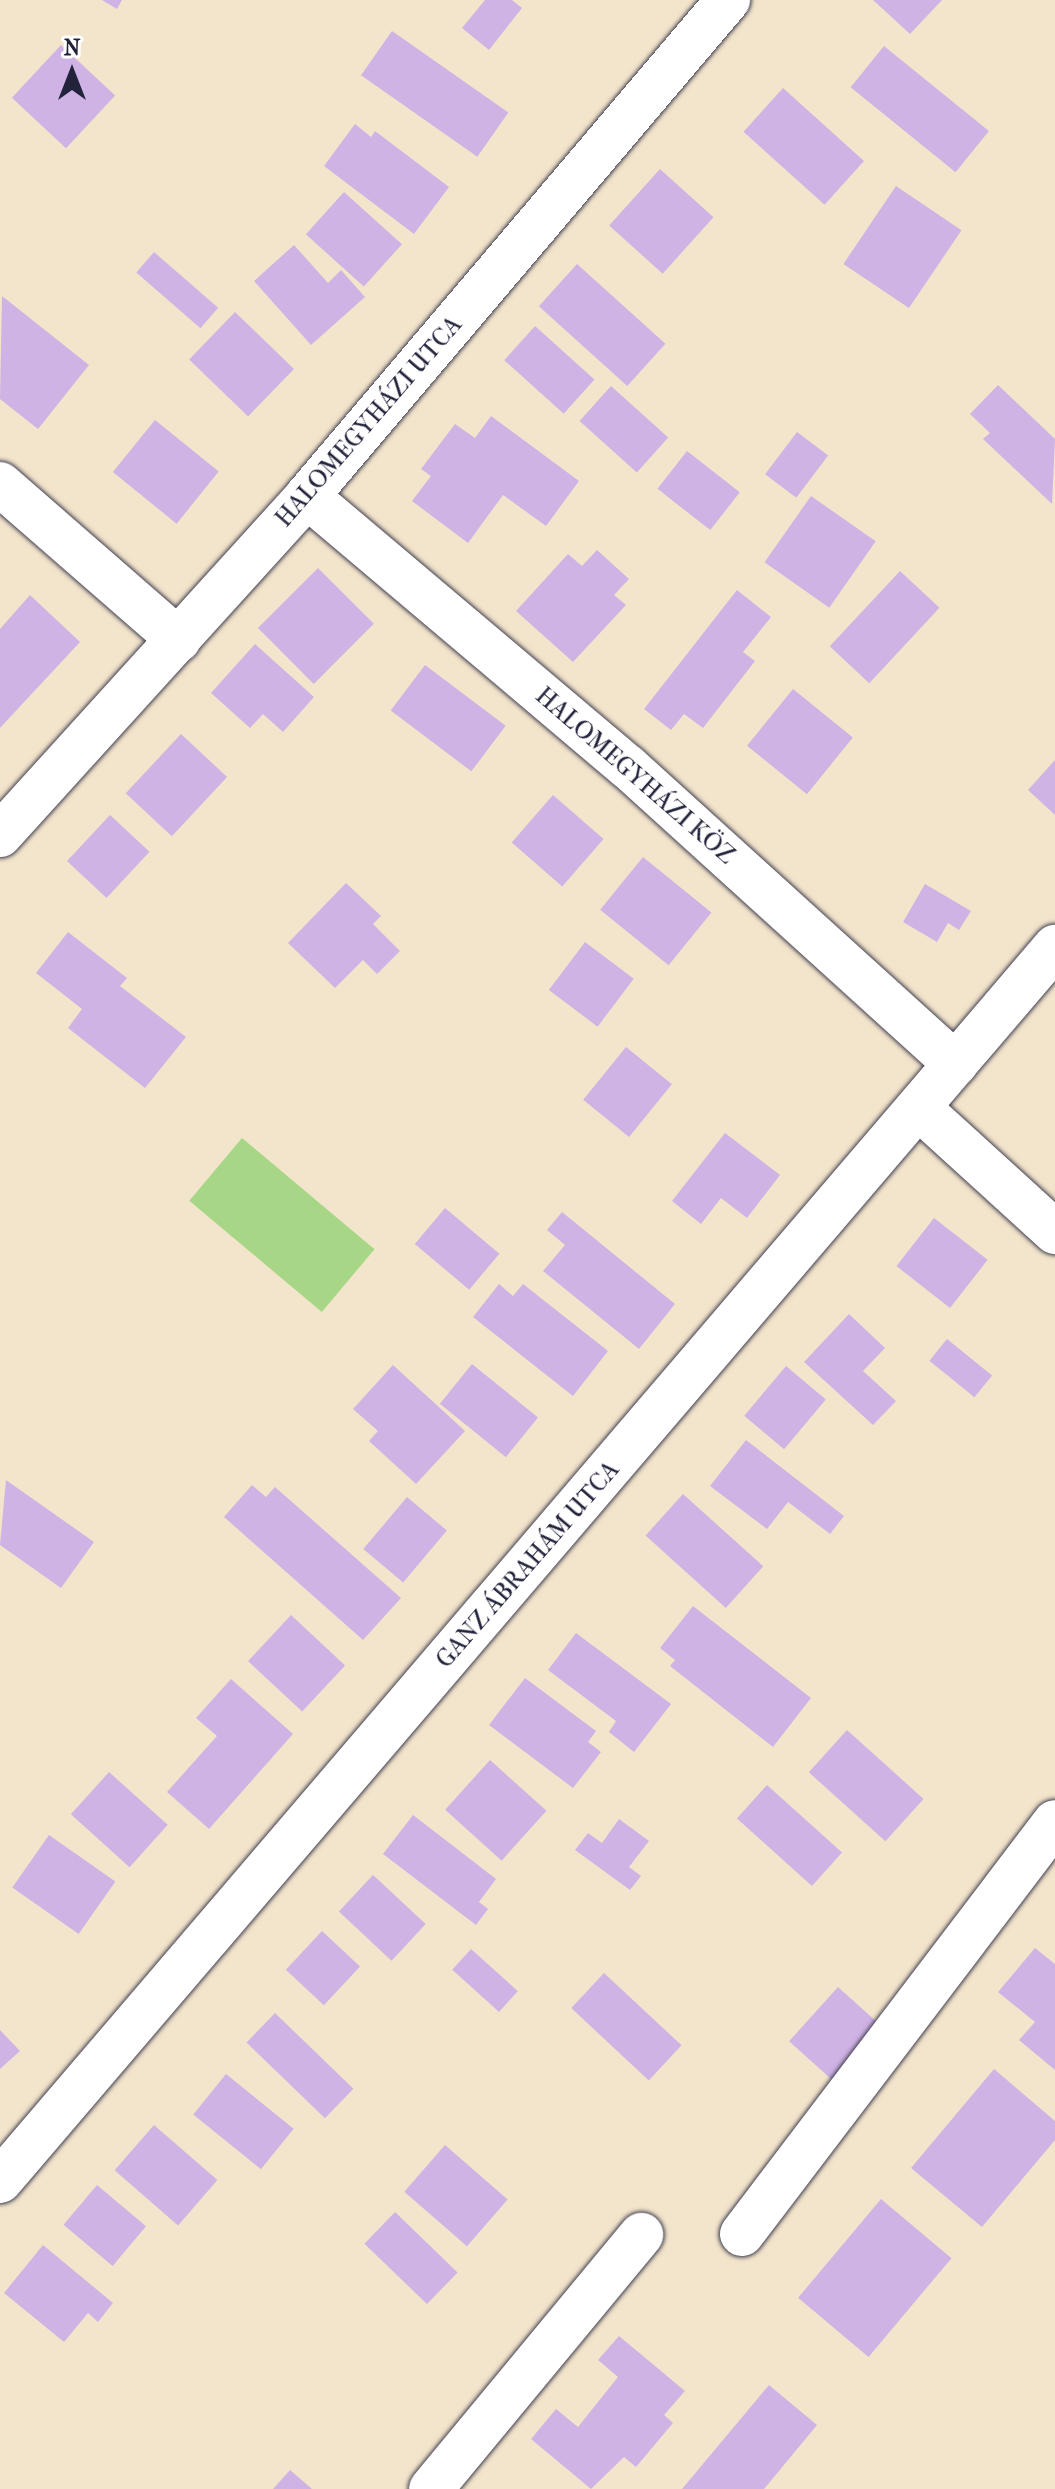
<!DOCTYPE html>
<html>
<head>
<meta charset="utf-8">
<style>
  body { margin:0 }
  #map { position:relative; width:1055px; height:2489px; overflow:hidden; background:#f3e5cb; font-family:"IM FELL French Canon",serif }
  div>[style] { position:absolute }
  .green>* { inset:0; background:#a7d786; transform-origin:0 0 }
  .building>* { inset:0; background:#cfb3e5; transform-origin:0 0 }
  .roads { filter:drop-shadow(0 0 2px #413f51) drop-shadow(0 0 2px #413f51) }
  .minor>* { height:44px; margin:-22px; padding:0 22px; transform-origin:22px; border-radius:22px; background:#fff }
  span { translate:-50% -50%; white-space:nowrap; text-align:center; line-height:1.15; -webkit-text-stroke:6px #fff; paint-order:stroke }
  .street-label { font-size:24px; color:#22223b }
  .north { position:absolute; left:32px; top:32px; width:80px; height:80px; -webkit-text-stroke:6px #fff; paint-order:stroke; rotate:0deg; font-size:22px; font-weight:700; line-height:32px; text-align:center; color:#22223b }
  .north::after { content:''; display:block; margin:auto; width:28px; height:36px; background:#22223b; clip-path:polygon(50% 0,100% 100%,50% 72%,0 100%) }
</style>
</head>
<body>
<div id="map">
  <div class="green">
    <i style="left:242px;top:1138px;width:173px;height:82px;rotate:40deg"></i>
  </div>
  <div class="building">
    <i style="clip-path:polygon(102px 0,122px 0,117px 9px)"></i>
    <i style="clip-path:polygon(485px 0,512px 0,522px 8px,489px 50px,462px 28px)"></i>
    <i style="clip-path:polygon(873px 0,942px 0,910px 34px)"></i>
    <i style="left:392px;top:31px;width:142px;height:54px;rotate:35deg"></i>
    <i style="left:61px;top:45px;width:74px;height:72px;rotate:43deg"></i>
    <i style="left:884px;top:46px;width:135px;height:53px;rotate:39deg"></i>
    <i style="left:783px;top:88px;width:109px;height:59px;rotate:42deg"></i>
    <i style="clip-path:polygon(355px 124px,371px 137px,375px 131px,449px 187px,414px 234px,324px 166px)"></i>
    <i style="left:660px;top:169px;width:72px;height:76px;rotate:42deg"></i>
    <i style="left:896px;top:186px;width:79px;height:94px;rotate:34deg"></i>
    <i style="left:344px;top:192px;width:78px;height:57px;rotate:42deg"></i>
    <i style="clip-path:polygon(294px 245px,328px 283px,341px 270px,365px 297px,311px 345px,254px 281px)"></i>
    <i style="left:154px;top:252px;width:85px;height:27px;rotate:41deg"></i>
    <i style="left:577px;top:264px;width:119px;height:57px;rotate:42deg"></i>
    <i style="clip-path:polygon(2px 296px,89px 365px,38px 429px,0 399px)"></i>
    <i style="left:235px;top:312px;width:82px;height:66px;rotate:44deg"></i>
    <i style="left:535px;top:326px;width:80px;height:46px;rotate:42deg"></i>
    <i style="clip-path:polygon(998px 385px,1055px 439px,1052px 504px,983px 439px,990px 433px,970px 414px)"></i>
    <i style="left:611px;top:386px;width:77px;height:47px;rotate:42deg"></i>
    <i style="clip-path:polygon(491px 416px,579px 481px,546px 526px,503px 495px,468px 543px,412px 501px,431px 476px,421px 469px,455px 424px,475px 438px)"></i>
    <i style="left:155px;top:420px;width:82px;height:67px;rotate:39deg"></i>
    <i style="left:797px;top:432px;width:39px;height:53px;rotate:37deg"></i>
    <i style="left:687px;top:451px;width:67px;height:48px;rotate:38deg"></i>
    <i style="left:811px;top:496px;width:79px;height:81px;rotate:35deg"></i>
    <i style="clip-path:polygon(597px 550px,629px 579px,614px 595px,626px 605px,573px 662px,516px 611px,568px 554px,582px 566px)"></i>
    <i style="left:318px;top:568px;width:79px;height:85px;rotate:45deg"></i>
    <i style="left:900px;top:571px;width:54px;height:103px;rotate:43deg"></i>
    <i style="clip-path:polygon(737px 590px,771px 617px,743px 652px,755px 661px,703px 728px,684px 714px,671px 730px,644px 709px)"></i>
    <i style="clip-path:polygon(30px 595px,80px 642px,0 728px,0 629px)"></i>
    <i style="clip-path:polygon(255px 644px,314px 697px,283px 732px,263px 714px,250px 728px,211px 693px)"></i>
    <i style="left:425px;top:665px;width:101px;height:57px;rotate:37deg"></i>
    <i style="left:793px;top:689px;width:77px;height:73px;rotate:39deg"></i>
    <i style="left:181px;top:734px;width:63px;height:81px;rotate:43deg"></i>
    <i style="clip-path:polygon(1055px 760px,1055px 815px,1028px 790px)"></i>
    <i style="left:553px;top:795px;width:67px;height:63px;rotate:41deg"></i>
    <i style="left:110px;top:815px;width:54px;height:63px;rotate:43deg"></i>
    <i style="left:643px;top:857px;width:88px;height:68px;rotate:39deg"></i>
    <i style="clip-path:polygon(346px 883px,381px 916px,373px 924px,400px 951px,377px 974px,363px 960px,335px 988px,288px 943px)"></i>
    <i style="clip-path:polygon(925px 884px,971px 911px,959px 930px,948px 923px,937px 942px,903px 922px)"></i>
    <i style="clip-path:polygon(68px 932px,127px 978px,120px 986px,186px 1037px,145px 1088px,68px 1028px,82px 1009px,36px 973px)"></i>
    <i style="left:585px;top:942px;width:61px;height:60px;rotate:37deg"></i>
    <i style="left:626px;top:1047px;width:59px;height:68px;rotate:39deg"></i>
    <i style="clip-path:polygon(725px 1133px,780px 1175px,747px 1218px,721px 1198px,701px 1224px,672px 1201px)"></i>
    <i style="left:445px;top:1208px;width:71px;height:47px;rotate:40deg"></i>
    <i style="clip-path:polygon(562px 1212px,675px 1304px,639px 1349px,543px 1271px,565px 1245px,547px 1230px)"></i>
    <i style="left:934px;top:1218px;width:68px;height:61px;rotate:38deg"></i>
    <i style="clip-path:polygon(499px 1284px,513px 1296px,523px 1284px,608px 1351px,573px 1396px,473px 1317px)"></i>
    <i style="clip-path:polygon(849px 1314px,885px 1348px,863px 1371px,896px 1401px,873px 1425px,804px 1362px)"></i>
    <i style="left:947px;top:1339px;width:58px;height:28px;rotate:39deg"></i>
    <i style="left:472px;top:1364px;width:85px;height:51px;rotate:39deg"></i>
    <i style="clip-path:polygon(393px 1365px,465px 1431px,416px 1484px,369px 1441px,378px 1431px,353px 1409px)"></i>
    <i style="left:786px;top:1366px;width:52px;height:65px;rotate:40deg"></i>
    <i style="clip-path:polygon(746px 1440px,844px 1516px,830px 1534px,788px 1502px,767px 1529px,710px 1486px)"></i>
    <i style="clip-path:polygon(6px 1480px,94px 1542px,61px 1588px,0 1545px)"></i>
    <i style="clip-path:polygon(252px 1485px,266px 1497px,275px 1487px,401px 1598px,363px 1640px,224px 1517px)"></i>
    <i style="left:683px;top:1494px;width:108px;height:56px;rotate:42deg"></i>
    <i style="left:407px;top:1497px;width:52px;height:68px;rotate:40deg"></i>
    <i style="clip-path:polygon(693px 1606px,811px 1698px,773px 1747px,670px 1666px,675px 1660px,660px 1648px)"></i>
    <i style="left:291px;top:1615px;width:74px;height:63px;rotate:43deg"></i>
    <i style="clip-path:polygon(576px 1633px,671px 1704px,634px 1752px,609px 1732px,616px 1721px,548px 1670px)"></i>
    <i style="clip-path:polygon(525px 1678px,596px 1731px,588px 1742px,601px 1752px,573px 1788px,489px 1725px)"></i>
    <i style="clip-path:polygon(231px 1679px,293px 1734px,209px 1829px,167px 1792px,217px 1736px,196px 1718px)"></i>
    <i style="left:847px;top:1730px;width:103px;height:57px;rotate:42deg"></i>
    <i style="left:490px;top:1760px;width:76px;height:67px;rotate:42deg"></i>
    <i style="left:109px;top:1772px;width:79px;height:57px;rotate:42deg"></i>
    <i style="left:767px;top:1785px;width:101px;height:45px;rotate:42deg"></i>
    <i style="clip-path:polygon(413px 1815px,496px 1879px,479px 1902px,488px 1909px,476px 1925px,383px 1854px)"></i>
    <i style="clip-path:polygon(619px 1819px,649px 1841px,629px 1867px,641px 1876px,630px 1890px,575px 1850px,588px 1833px,602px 1843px)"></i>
    <i style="left:49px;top:1835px;width:81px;height:64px;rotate:35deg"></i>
    <i style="left:373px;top:1875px;width:72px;height:50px;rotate:43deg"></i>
    <i style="left:322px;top:1931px;width:52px;height:53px;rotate:43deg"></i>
    <i style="clip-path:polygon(1035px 1948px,1055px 1964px,1055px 2070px,1019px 2040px,1035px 2022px,998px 1992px)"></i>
    <i style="left:471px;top:1949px;width:63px;height:28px;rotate:42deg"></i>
    <i style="left:604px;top:1973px;width:106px;height:48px;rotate:43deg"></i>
    <i style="left:838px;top:1987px;width:77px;height:73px;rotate:42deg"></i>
    <i style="left:275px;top:2013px;width:109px;height:41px;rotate:44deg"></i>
    <i style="clip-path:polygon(0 2030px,20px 2051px,0 2069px)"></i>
    <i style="clip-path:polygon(994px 2069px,1055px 2121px,1055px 2140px,982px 2227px,911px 2168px)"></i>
    <i style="left:226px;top:2074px;width:87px;height:52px;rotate:39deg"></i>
    <i style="left:154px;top:2125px;width:84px;height:60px;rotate:41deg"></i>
    <i style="left:445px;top:2145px;width:83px;height:62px;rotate:41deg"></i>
    <i style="left:97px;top:2185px;width:64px;height:52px;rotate:40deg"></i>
    <i style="left:881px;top:2199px;width:92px;height:129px;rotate:40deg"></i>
    <i style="left:395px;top:2212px;width:87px;height:44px;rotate:44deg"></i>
    <i style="clip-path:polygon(43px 2245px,113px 2303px,98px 2322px,88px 2313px,64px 2342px,4px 2293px)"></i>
    <i style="clip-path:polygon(619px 2336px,685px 2391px,664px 2415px,673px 2423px,636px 2467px,624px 2457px,591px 2489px,531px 2439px,556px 2409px,578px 2427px,618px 2377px,598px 2360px)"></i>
    <i style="clip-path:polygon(769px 2385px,817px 2425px,764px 2489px,682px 2489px)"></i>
    <i style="clip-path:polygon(290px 2470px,312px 2489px,273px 2489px)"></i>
  </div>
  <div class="roads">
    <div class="minor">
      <i style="left:0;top:484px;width:237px;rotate:41.1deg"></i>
      <i style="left:307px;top:496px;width:420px;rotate:40.2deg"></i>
      <i style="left:628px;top:767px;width:442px;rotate:42.2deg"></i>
      <i style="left:0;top:835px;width:457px;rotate:-47.8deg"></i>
      <i style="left:307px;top:496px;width:651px;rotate:-49.68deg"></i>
      <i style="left:920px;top:1109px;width:183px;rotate:42.3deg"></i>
      <i style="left:0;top:2181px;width:1624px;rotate:-49.47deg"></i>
      <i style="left:742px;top:2234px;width:517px;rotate:-52.78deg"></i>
      <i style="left:431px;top:2489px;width:330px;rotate:-50.4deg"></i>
    </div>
  </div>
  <div class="street-label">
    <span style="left:369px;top:422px;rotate:-49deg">HALOMEGYHÁZI UTCA</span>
    <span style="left:635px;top:776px;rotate:41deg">HALOMEGYHÁZI KÖZ</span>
    <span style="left:528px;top:1565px;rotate:-49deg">GANZ ÁBRAHÁM UTCA</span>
  </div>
  <div class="north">N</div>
</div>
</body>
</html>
